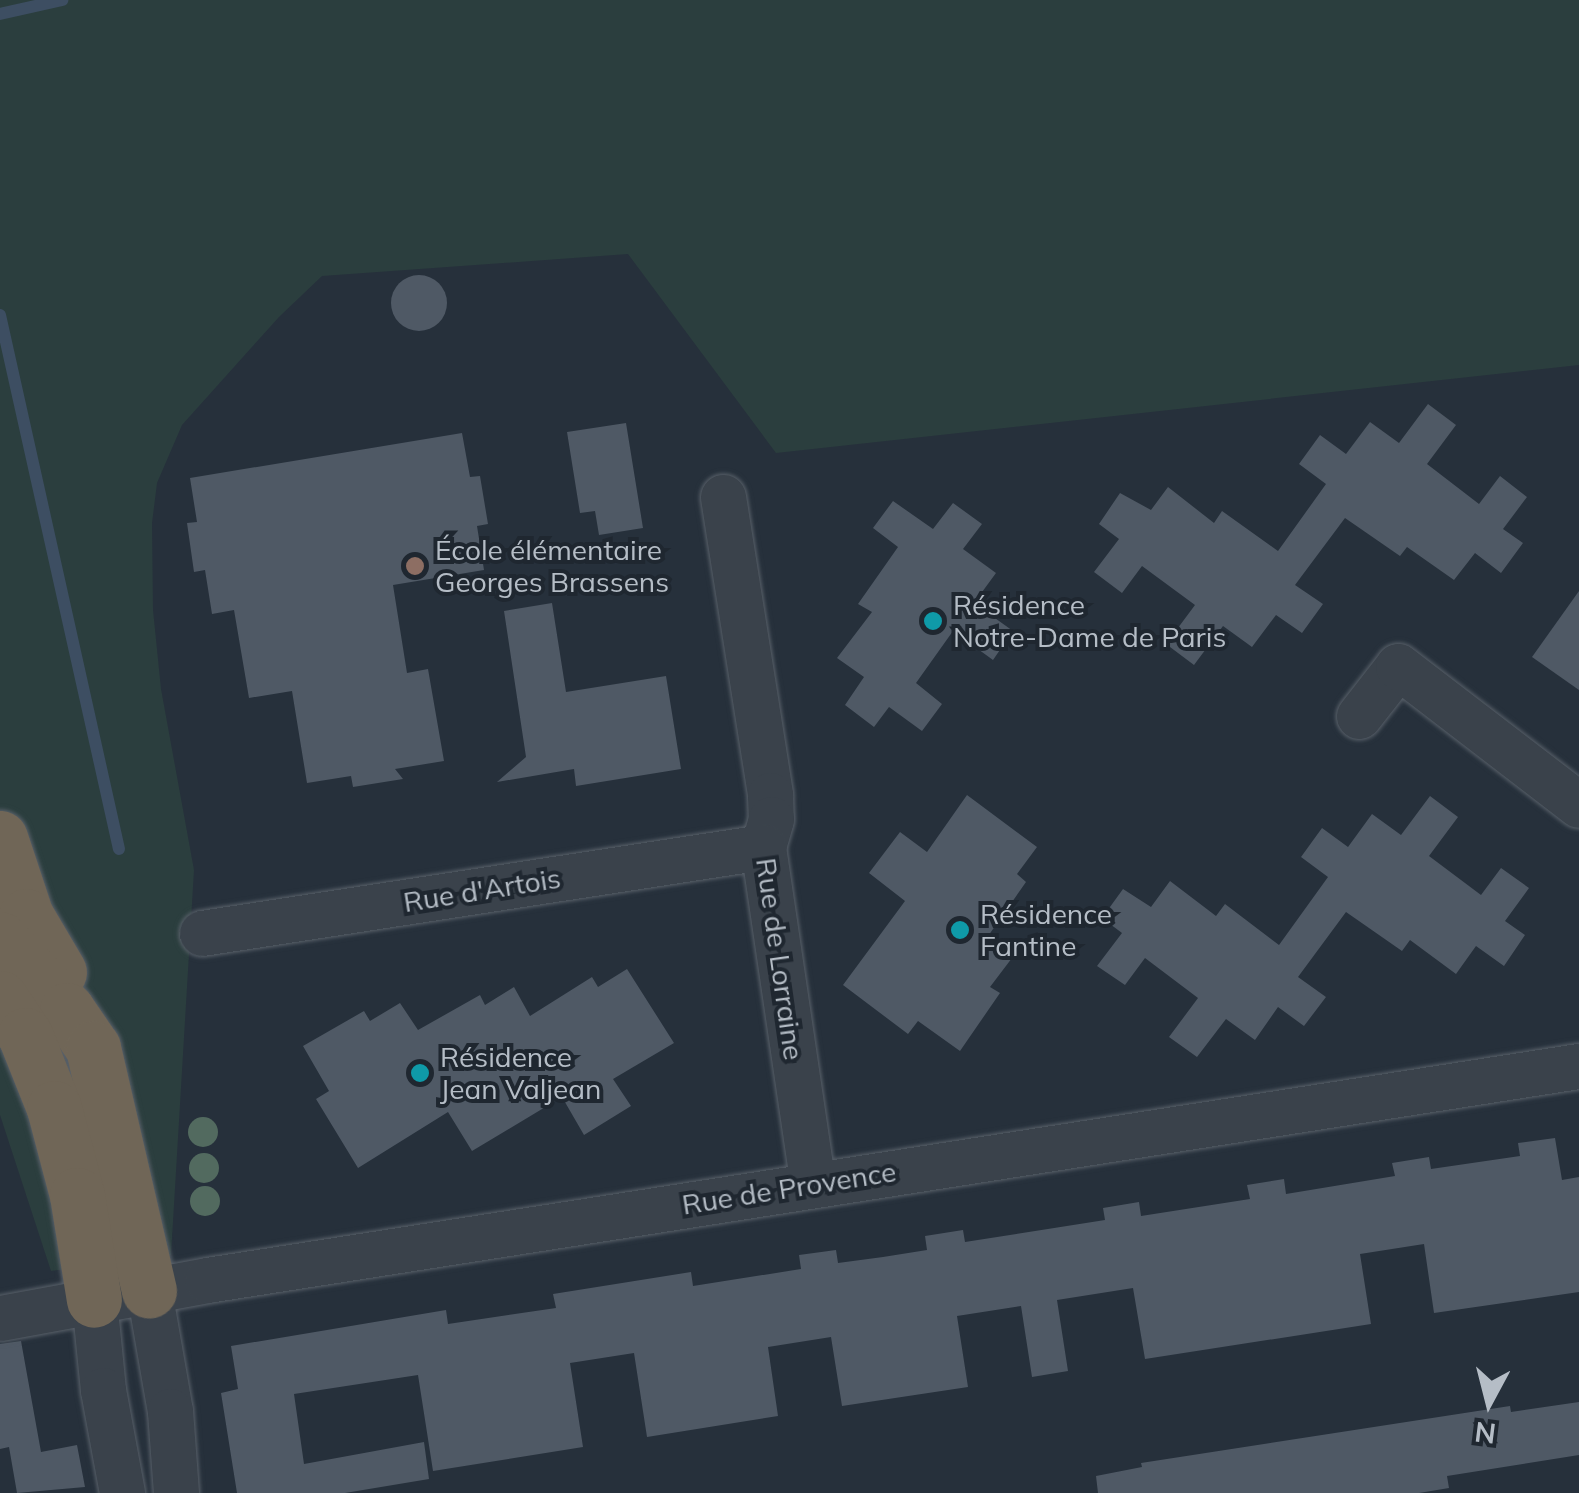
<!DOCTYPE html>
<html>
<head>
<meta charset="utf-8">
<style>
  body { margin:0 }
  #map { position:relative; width:1579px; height:1493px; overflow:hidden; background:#26303b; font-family:Mulish,sans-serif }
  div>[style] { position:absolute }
  .green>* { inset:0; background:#2b3e3e }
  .stream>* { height:12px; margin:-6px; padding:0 6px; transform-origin:6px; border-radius:6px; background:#3d4e62 }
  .building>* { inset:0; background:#4f5965 }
  .round { border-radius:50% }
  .roads { filter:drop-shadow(0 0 2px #586069) drop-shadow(0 0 2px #586069) }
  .minor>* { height:45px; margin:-22.5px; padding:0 22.5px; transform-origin:22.5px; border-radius:22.5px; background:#3a424b }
  .highway>* { height:55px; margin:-27.5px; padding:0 27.5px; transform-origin:27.5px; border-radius:27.5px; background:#706657 }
  .trees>* { width:30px; height:30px; margin:-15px; border-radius:50%; background:#526a5f }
  .dots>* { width:28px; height:28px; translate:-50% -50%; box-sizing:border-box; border:5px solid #1f2730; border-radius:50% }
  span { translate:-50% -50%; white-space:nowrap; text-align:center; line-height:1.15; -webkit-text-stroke:8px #1f2730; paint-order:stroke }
  .poi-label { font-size:28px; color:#b5bdc6 }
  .left { translate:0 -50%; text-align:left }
  .street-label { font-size:28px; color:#b5bdc6 }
  .north { position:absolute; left:1439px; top:1353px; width:100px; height:100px; -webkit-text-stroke:8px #1f2730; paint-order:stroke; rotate:187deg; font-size:28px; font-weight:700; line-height:40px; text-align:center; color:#b5bdc6 }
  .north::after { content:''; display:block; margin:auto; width:35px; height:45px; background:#b5bdc6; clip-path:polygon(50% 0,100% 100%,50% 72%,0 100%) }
</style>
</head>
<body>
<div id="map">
  <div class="green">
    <i style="clip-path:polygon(0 0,1579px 0,1579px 365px,776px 453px,628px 254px,322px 276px,279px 317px,182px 425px,157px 483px,152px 523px,153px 610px,161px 689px,194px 870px,171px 1255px,51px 1271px,0 1115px)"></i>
  </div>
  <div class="stream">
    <i style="left:0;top:14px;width:64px;rotate:-12.7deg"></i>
    <i style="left:0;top:315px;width:547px;rotate:77.44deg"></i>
  </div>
  <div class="building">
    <i class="round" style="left:391px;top:275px;width:56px;height:56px"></i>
    <i style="clip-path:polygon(1428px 404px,1456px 425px,1427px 464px,1479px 504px,1500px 476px,1527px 497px,1503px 529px,1523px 543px,1501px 573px,1475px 553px,1454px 580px,1407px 547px,1400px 556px,1345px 518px,1295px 585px,1323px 604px,1302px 633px,1276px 615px,1252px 647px,1223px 626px,1194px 665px,1166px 644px,1195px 605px,1142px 566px,1122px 593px,1094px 572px,1119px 539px,1099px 524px,1120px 493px,1151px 510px,1168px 487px,1214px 523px,1222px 511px,1278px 551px,1326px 484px,1299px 464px,1320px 435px,1346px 454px,1370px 422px,1399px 443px)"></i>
    <i style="clip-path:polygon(626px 423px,643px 528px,599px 535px,595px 511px,580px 513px,567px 432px)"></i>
    <i style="clip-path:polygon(462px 433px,470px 477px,480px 476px,488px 524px,477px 526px,484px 570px,393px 585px,407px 673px,428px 669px,444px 761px,395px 769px,403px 779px,353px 787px,351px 776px,307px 783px,292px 691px,249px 698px,234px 610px,212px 614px,205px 570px,194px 572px,187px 523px,197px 522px,190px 478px)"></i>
    <i style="clip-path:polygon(893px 501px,933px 529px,953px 503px,982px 524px,963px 549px,996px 573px,974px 603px,1013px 631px,993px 660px,953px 631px,916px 683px,942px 704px,922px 731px,889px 707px,874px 727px,845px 705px,864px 677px,837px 658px,872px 612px,858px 604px,898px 547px,873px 528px)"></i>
    <i style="clip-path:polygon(1579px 591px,1579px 690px,1532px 657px)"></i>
    <i style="clip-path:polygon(552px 603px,566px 692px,666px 676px,681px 769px,576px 786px,574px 769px,497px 782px,526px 757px,504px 611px)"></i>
    <i style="clip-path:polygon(967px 795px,1037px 847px,1017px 874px,1026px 882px,986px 939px,1012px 958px,990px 987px,1000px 993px,960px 1051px,918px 1021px,908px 1034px,843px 985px,905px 901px,869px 873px,900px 832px,927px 852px)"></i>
    <i style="clip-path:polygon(1430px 796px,1458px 817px,1429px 856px,1481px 895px,1501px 868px,1529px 888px,1505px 921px,1525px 935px,1504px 966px,1476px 946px,1456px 974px,1410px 940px,1402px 951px,1346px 912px,1298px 977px,1326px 997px,1304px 1026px,1278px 1007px,1255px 1040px,1226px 1019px,1197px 1057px,1169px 1037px,1198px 998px,1145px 958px,1125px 985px,1097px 966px,1122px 933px,1102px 918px,1123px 889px,1151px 907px,1170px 881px,1216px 916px,1225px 904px,1279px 945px,1328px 877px,1301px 857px,1322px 828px,1348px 847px,1372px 814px,1401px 835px)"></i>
    <i style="clip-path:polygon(627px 969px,674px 1043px,613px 1079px,631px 1106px,584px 1135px,562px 1097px,472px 1151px,448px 1112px,358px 1168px,316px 1099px,329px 1091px,303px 1046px,364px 1011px,370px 1021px,400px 1003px,418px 1030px,480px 995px,485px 1005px,514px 987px,530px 1016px,592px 977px,598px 987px)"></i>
    <i style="clip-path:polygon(1555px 1138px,1562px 1180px,1579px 1177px,1579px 1292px,1434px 1313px,1424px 1244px,1360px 1254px,1371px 1324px,1145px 1359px,1133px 1288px,1057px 1300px,1068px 1371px,1032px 1377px,1021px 1306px,957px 1316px,968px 1387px,842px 1406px,831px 1337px,768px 1347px,778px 1416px,647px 1437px,634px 1353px,570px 1363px,583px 1447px,433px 1471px,418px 1375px,294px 1394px,304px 1464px,424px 1442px,429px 1479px,345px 1493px,237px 1493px,221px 1393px,238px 1389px,231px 1346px,446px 1310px,448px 1324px,556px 1308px,553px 1294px,691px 1272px,693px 1286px,801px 1269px,799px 1255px,836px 1250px,838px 1263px,883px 1257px,927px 1250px,925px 1236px,963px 1230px,965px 1242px,1105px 1220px,1103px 1208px,1139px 1202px,1141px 1216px,1250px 1199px,1247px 1185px,1284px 1179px,1286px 1194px,1395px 1176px,1392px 1163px,1429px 1157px,1431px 1169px,1520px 1156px,1518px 1143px)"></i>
    <i style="clip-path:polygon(21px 1341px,41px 1452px,77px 1445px,85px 1487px,17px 1493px,9px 1447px,0 1449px,0 1344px)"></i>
    <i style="clip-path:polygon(1579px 1402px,1579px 1455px,1447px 1476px,1449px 1488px,1419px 1493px,1098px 1493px,1096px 1476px,1142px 1467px,1141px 1463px,1510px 1406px,1511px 1412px)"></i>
  </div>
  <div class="roads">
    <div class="minor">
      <i style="left:723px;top:497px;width:302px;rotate:81deg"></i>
      <i style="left:770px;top:795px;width:24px;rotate:88deg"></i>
      <i style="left:771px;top:819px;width:29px;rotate:106deg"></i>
      <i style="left:763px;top:847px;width:341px;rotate:81.6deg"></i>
      <i style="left:1359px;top:716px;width:63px;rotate:-52deg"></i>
      <i style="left:1398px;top:666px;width:228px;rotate:37.5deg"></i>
      <i style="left:202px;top:933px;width:568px;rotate:-8.72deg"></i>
      <i style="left:149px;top:1291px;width:122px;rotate:80.1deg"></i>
      <i style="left:170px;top:1411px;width:82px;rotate:85.8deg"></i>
      <i style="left:94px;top:1300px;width:90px;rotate:84.3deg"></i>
      <i style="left:103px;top:1390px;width:105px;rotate:79.5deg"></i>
      <i style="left:0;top:1318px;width:210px;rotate:-10.4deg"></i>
      <i style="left:207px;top:1280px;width:1389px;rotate:-8.87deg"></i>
    </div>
    <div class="highway">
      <i style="left:0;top:838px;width:82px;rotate:71.6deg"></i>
      <i style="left:26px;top:916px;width:65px;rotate:59.5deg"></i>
      <i style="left:0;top:939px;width:98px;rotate:46.7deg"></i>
      <i style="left:67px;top:1010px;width:46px;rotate:55.6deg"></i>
      <i style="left:93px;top:1048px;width:249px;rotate:77deg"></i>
      <i style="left:0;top:998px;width:45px;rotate:56deg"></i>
      <i style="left:25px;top:1035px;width:79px;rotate:68.3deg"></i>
      <i style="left:54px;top:1108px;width:90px;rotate:75.2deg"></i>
      <i style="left:77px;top:1195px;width:106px;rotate:80.8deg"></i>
    </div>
  </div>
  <div class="trees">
    <i style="left:203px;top:1132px"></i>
    <i style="left:204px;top:1168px"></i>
    <i style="left:205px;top:1201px"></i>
  </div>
  <div class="dots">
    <i style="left:415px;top:566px;background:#8d6e63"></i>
    <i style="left:933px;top:621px;background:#0f9aa8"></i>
    <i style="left:960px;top:930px;background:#0f9aa8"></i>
    <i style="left:420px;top:1073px;background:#0f9aa8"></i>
  </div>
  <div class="poi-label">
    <span class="left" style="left:435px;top:566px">École élémentaire<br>Georges Brassens</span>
    <span class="left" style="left:953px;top:621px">Résidence<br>Notre-Dame de Paris</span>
    <span class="left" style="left:980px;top:930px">Résidence<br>Fantine</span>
    <span class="left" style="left:440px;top:1073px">Résidence<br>Jean Valjean</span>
  </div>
  <div class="street-label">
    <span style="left:482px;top:890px;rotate:-9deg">Rue d'Artois</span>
    <span style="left:780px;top:959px;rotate:82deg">Rue de Lorraine</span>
    <span style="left:789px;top:1188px;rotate:-9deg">Rue de Provence</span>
  </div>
  <div class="north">N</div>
</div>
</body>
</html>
